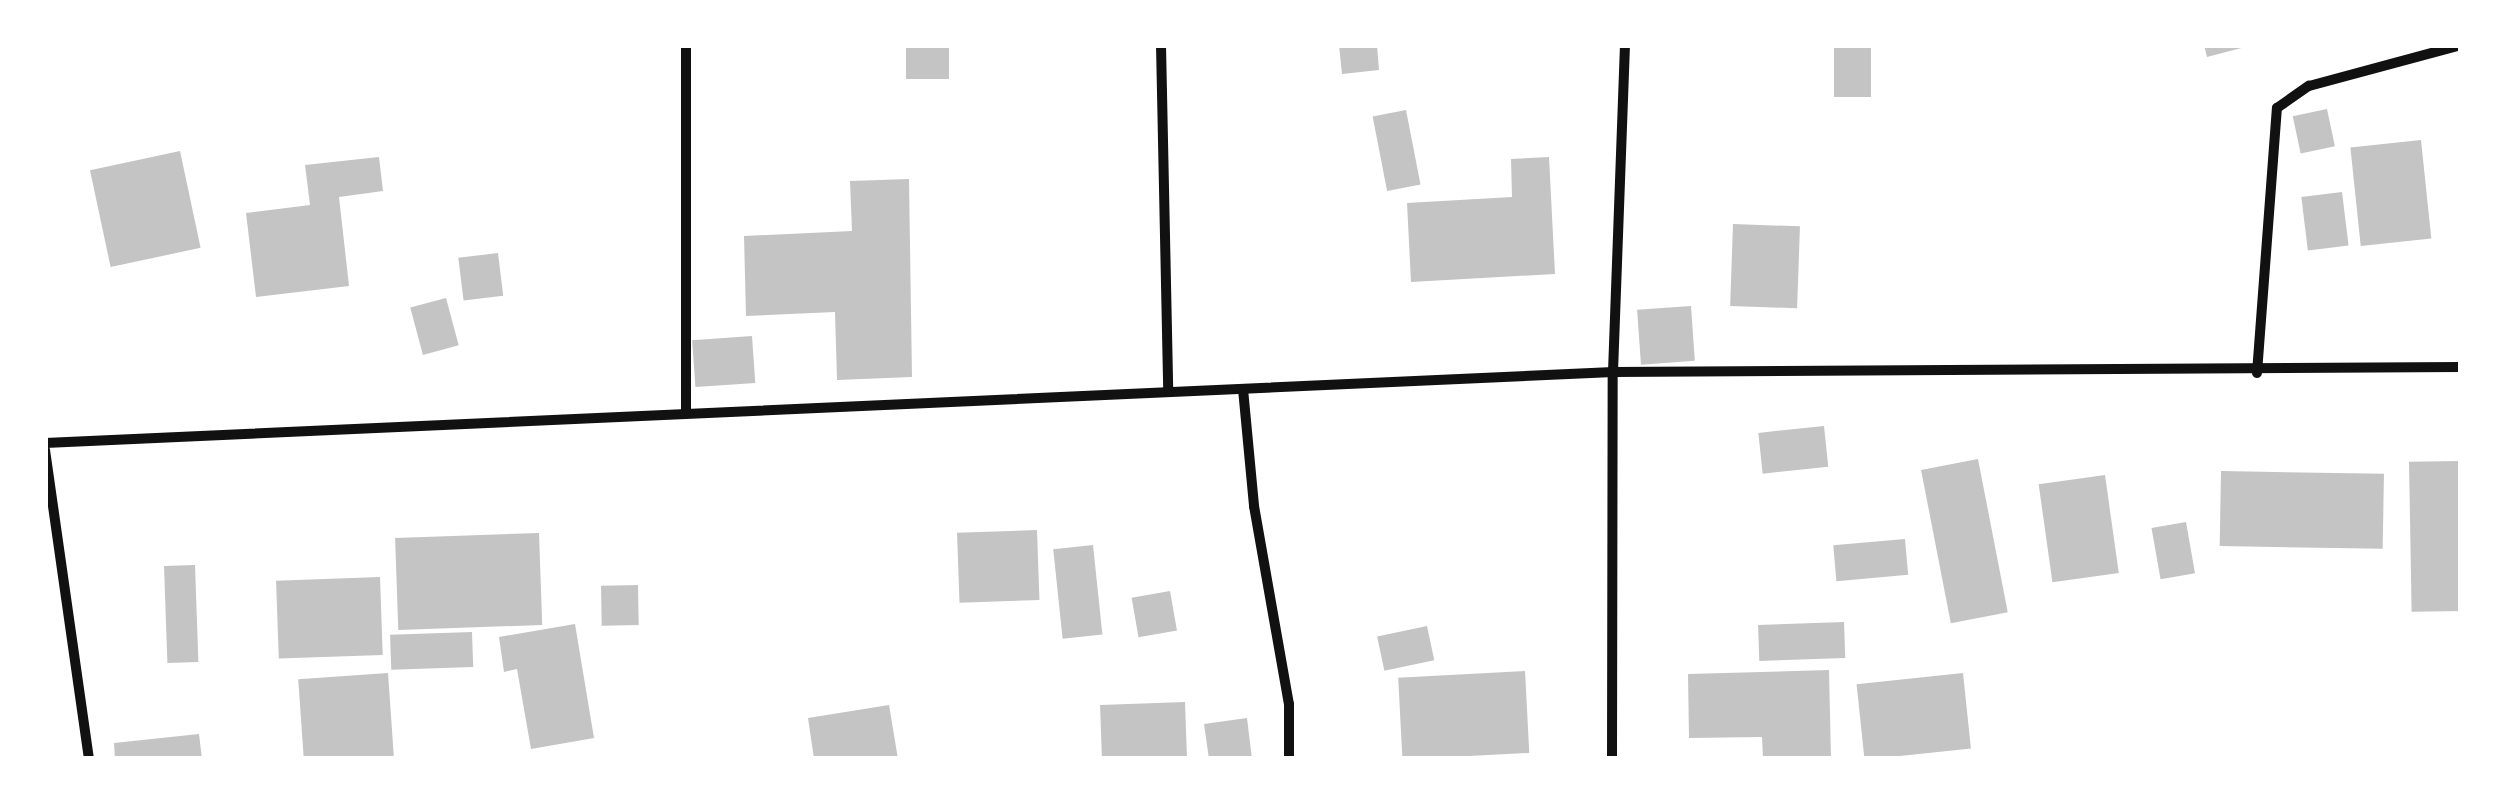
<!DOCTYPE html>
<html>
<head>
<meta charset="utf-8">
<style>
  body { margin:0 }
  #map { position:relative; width:2506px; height:804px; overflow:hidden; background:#fff; font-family:Montserrat,sans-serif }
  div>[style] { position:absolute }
  .building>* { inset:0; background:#c4c4c4; transform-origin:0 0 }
  .minor>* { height:10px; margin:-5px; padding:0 5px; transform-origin:5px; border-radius:5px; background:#111 }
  span { translate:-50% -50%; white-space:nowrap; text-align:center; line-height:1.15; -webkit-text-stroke:10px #fff; paint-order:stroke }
  .frame { position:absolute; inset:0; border:48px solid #fff; pointer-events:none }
</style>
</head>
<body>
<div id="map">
  <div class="building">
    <i style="left:906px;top:45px;width:43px;height:34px"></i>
    <i style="clip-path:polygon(1339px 45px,1377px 45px,1379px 70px,1342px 74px)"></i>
    <i style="left:1834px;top:45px;width:37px;height:52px"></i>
    <i style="clip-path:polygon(2204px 45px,2248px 45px,2249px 46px,2207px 57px)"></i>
    <i style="left:2327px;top:109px;width:38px;height:35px;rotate:78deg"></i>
    <i style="left:1406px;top:110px;width:76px;height:34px;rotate:79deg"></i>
    <i style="left:2421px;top:140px;width:99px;height:71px;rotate:84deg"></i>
    <i style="left:180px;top:151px;width:99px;height:92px;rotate:78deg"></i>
    <i style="clip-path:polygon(379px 157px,383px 191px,339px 197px,349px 286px,256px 297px,246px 213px,310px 205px,305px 165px)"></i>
    <i style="clip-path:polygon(1549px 157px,1555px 274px,1411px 282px,1407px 203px,1512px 197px,1511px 159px)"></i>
    <i style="clip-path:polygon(909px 179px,912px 377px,837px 380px,835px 312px,746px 316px,744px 236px,852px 231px,850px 181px)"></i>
    <i style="left:2342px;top:192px;width:54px;height:41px;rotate:83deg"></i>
    <i style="left:1733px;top:224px;width:67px;height:82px;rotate:2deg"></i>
    <i style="left:498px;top:253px;width:43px;height:40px;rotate:83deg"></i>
    <i style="left:446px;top:298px;width:49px;height:37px;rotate:75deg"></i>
    <i style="left:1691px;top:306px;width:55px;height:54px;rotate:86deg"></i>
    <i style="left:752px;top:336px;width:47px;height:60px;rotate:86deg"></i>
    <i style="left:1824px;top:426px;width:41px;height:66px;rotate:84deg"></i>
    <i style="left:1978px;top:459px;width:156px;height:58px;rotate:79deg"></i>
    <i style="left:2459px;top:461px;width:150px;height:50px;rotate:89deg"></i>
    <i style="left:2221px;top:471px;width:163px;height:75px;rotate:1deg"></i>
    <i style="left:2105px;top:475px;width:99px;height:67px;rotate:82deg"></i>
    <i style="left:2186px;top:522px;width:52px;height:35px;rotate:80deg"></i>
    <i style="left:1037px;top:530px;width:70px;height:80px;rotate:88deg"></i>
    <i style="left:539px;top:533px;width:92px;height:144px;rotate:88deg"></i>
    <i style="left:1905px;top:539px;width:36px;height:72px;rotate:85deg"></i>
    <i style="left:1093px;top:545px;width:90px;height:40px;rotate:84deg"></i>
    <i style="left:195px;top:565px;width:97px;height:31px;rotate:88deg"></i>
    <i style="left:380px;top:577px;width:78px;height:104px;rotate:88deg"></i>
    <i style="left:638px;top:585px;width:40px;height:37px;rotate:89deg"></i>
    <i style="left:1170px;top:591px;width:40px;height:39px;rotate:80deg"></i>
    <i style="left:1844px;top:622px;width:36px;height:86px;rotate:88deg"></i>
    <i style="clip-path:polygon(575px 624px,594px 738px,531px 749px,517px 669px,504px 672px,499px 637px)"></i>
    <i style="left:1427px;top:626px;width:35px;height:51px;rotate:78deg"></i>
    <i style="left:472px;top:632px;width:35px;height:82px;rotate:88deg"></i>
    <i style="clip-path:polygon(1829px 670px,1831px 759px,1763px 759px,1762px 737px,1689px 738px,1688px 674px)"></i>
    <i style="left:1525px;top:671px;width:82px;height:127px;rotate:87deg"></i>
    <i style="left:388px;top:673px;width:83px;height:90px;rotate:86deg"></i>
    <i style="left:1963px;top:673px;width:76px;height:107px;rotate:84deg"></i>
    <i style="left:1185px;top:702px;width:57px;height:85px;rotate:88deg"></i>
    <i style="clip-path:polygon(889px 705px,898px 759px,814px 759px,808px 718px)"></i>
    <i style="clip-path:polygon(1247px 718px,1252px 759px,1209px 759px,1204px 724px)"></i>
    <i style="clip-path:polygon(199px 734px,202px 759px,115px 759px,114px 743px)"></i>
  </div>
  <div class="minor">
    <i style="left:1161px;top:45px;width:346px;rotate:88.8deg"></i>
    <i style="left:2257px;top:373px;width:266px;rotate:-85.7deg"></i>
    <i style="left:2277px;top:108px;width:39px;rotate:-35deg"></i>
    <i style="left:2309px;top:86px;width:157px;rotate:-15.1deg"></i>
    <i style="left:1243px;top:389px;width:118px;rotate:84.6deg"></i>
    <i style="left:1254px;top:506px;width:201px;rotate:80deg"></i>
    <i style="left:1289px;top:704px;width:55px;rotate:90deg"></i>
    <i style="left:686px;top:412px;width:367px;rotate:-90deg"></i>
    <i style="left:45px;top:443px;width:1570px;rotate:-2.59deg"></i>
    <i style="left:1613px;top:372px;width:848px;rotate:-0.34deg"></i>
    <i style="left:45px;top:450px;width:312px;rotate:81.9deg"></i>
    <i style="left:1612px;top:759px;width:387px;rotate:-89.9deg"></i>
    <i style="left:1613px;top:372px;width:327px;rotate:-87.9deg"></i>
  </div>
  <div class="frame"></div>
</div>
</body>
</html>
